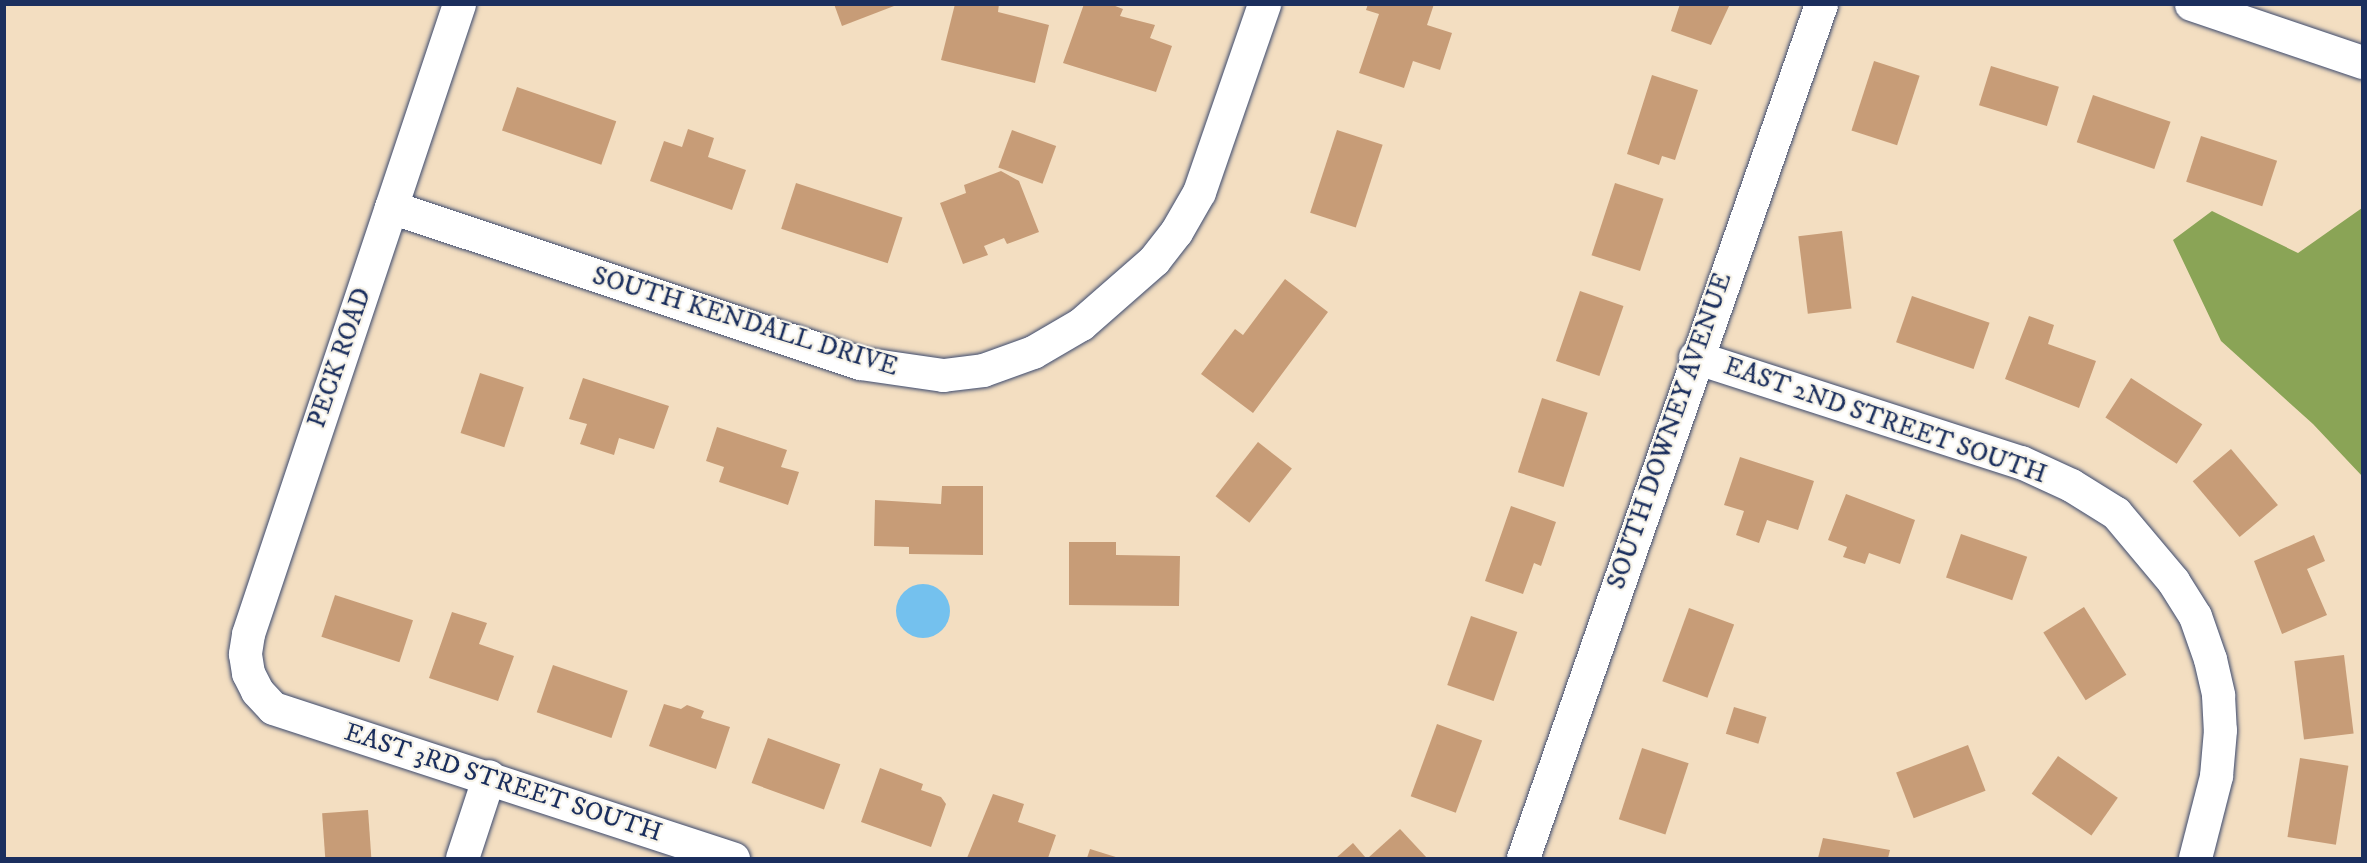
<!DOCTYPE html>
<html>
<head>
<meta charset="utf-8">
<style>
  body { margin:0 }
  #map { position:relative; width:2367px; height:863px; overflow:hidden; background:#f3dec1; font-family:"IM FELL DW Pica",serif }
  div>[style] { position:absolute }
  .forest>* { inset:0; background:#8aa456 }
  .water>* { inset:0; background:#74c1ee }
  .round { border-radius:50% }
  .building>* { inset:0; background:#c79c77; transform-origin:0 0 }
  .roads { filter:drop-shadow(0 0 2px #3b496d) drop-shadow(0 0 2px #3b496d) }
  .minor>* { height:33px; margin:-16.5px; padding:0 16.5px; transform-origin:16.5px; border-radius:16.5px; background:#fff }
  .tertiary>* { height:33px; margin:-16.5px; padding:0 16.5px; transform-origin:16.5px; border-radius:16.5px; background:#fff }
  span { translate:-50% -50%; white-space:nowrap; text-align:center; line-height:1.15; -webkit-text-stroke:4.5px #f7f3e8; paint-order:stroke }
  .street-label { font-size:26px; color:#1b2f5e }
  .frame { position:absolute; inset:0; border:6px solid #1b2f5e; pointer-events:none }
</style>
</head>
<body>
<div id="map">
  <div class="forest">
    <i style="clip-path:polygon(2362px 208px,2362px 476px,2313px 424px,2221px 341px,2173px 240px,2212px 211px,2298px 253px)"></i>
  </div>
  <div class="water">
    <i class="round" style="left:896px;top:584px;width:54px;height:54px"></i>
  </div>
  <div class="building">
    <i style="clip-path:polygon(834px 4px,894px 4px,894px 6px,842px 26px)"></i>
    <i style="clip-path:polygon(955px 4px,999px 4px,998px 12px,1049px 25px,1035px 83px,941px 60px)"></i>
    <i style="clip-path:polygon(1084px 4px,1110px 4px,1123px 9px,1120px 16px,1155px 25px,1150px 38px,1172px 46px,1156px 92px,1063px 63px)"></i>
    <i style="clip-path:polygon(1368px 4px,1434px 4px,1427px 25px,1452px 33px,1440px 70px,1413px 61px,1404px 88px,1359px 73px,1379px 14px,1366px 10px)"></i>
    <i style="clip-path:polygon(1680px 4px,1730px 4px,1711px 45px,1671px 31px)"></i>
    <i style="left:1874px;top:61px;width:48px;height:73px;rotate:18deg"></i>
    <i style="left:1991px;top:66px;width:71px;height:41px;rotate:17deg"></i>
    <i style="clip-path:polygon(1652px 75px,1698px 90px,1675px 160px,1662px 156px,1659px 165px,1627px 154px)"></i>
    <i style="left:517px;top:87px;width:105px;height:46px;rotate:19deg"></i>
    <i style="left:2093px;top:95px;width:82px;height:50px;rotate:19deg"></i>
    <i style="clip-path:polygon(688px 129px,714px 138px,708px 157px,746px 170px,732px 210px,650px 181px,664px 141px,682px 147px)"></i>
    <i style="left:1012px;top:130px;width:47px;height:40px;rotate:20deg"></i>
    <i style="left:1337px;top:130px;width:48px;height:87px;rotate:18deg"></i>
    <i style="left:2201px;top:136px;width:80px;height:48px;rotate:18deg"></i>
    <i style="clip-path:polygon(1001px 171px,1019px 181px,1039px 232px,1007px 244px,1004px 238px,984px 246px,988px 255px,963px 264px,940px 203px,966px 193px,964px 185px)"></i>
    <i style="left:796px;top:183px;width:112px;height:48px;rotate:18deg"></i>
    <i style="left:1615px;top:183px;width:51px;height:76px;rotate:18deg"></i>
    <i style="left:1842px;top:231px;width:78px;height:44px;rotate:83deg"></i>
    <i style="clip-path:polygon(1285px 279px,1328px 312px,1253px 413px,1201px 374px,1235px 329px,1243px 335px)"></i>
    <i style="left:1580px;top:291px;width:46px;height:74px;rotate:19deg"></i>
    <i style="left:1912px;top:296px;width:82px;height:49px;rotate:19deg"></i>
    <i style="clip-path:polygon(2029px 316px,2054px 325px,2048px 344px,2096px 361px,2079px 408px,2005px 379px)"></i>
    <i style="left:480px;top:373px;width:46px;height:63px;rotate:18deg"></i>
    <i style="clip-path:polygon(583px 378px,669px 406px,654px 449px,619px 438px,614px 455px,580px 444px,587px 424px,569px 419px)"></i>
    <i style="left:2131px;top:378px;width:85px;height:47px;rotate:33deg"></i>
    <i style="left:1542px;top:398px;width:48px;height:78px;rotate:18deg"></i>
    <i style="clip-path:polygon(717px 427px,787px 450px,781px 467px,799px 472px,788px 505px,719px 482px,724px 467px,706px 461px)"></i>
    <i style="left:1258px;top:442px;width:43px;height:69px;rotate:38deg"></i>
    <i style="left:2231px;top:449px;width:73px;height:50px;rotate:50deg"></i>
    <i style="clip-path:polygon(1740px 457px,1814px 481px,1798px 530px,1767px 520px,1759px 543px,1736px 535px,1744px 511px,1724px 505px)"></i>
    <i style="clip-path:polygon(942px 486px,983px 486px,983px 555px,909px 554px,909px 547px,874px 546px,875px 500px,941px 504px)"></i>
    <i style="clip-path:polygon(1846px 494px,1915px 520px,1900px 564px,1869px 553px,1865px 564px,1843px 557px,1847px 547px,1828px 540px)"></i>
    <i style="clip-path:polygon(1511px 506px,1556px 522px,1541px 566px,1534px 563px,1523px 594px,1485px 581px)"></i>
    <i style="left:1961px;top:534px;width:70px;height:46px;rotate:19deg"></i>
    <i style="clip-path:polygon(2314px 535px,2325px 561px,2307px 569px,2327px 615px,2282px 634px,2254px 561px)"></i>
    <i style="clip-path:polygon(1069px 542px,1116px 542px,1116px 555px,1180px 556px,1179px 606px,1069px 605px)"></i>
    <i style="left:335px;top:595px;width:82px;height:44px;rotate:18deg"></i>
    <i style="left:2084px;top:607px;width:80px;height:48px;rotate:58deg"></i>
    <i style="left:1689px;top:608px;width:48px;height:78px;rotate:20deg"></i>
    <i style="clip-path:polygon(452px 612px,487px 623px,479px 644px,514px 656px,498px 701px,429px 678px)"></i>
    <i style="left:1471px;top:616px;width:49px;height:73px;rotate:19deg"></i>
    <i style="left:2344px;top:655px;width:79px;height:50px;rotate:83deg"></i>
    <i style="left:553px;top:665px;width:79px;height:50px;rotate:19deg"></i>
    <i style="clip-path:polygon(664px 704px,681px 709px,687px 705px,704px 711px,701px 718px,730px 727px,716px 769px,649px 746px)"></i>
    <i style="left:1734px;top:707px;width:34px;height:28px;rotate:17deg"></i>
    <i style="left:1437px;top:724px;width:48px;height:77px;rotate:20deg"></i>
    <i style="left:768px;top:738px;width:77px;height:48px;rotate:20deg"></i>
    <i style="left:1968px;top:745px;width:49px;height:77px;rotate:69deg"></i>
    <i style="left:1642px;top:748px;width:49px;height:75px;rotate:18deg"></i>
    <i style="left:2058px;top:756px;width:73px;height:46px;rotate:35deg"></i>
    <i style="left:2300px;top:758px;width:49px;height:80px;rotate:9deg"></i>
    <i style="clip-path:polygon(880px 768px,923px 784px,921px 790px,941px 797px,946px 804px,931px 847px,861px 822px)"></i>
    <i style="clip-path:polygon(993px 794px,1024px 804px,1018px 822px,1056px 835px,1048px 858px,967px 858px)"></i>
    <i style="left:368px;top:810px;width:48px;height:46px;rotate:86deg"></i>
    <i style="clip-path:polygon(1400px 829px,1427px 858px,1368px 858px)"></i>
    <i style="clip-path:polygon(1823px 838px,1890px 850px,1888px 858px,1818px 858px)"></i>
    <i style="clip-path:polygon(1353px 843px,1366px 858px,1336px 858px)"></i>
    <i style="clip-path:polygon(1090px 849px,1119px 858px,1087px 858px)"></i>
  </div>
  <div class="roads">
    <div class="minor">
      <i style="left:459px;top:4px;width:664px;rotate:108.52deg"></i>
      <i style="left:248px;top:634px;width:20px;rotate:99deg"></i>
      <i style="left:245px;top:654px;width:19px;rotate:81deg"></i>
      <i style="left:248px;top:673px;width:20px;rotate:63deg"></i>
      <i style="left:257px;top:691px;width:23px;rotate:47deg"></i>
      <i style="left:273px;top:708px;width:484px;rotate:18.1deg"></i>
      <i style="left:391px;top:207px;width:494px;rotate:18.4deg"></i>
      <i style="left:860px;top:363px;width:84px;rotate:8.2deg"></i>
      <i style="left:943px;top:375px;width:40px;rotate:-7.1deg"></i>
      <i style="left:983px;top:370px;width:53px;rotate:-19.8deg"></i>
      <i style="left:1033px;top:352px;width:56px;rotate:-30.3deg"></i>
      <i style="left:1081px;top:324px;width:97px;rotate:-41.2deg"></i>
      <i style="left:1154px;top:260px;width:36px;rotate:-52deg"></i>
      <i style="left:1176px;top:232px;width:46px;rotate:-60.1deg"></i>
      <i style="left:1199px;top:192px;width:199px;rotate:-70.9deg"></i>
      <i style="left:1695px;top:357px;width:342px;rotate:17.9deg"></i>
      <i style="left:2021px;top:462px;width:55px;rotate:24.7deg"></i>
      <i style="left:2071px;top:485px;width:53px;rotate:31.9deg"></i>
      <i style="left:2116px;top:513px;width:89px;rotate:50deg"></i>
      <i style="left:2173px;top:581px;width:41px;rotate:57.8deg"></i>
      <i style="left:2195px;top:616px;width:46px;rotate:70.8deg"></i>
      <i style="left:2210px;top:659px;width:37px;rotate:77deg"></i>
      <i style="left:2218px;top:695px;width:35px;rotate:87deg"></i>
      <i style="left:2220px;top:730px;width:46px;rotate:95deg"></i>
      <i style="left:2216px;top:776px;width:85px;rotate:104.4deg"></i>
      <i style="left:462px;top:858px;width:86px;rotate:-71.8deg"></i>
      <i style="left:1523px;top:858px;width:904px;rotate:-70.76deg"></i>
    </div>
    <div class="tertiary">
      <i style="left:2191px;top:4px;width:181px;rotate:18.7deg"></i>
    </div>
  </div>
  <div class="street-label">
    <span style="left:745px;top:322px;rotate:17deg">SOUTH KENDALL DRIVE</span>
    <span style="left:340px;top:358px;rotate:-71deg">PECK ROAD</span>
    <span style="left:1885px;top:421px;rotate:19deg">EAST 2ND STREET SOUTH</span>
    <span style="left:1670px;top:431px;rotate:-71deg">SOUTH DOWNEY AVENUE</span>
    <span style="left:503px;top:783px;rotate:18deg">EAST 3RD STREET SOUTH</span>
  </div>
  <div class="frame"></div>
</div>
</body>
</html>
